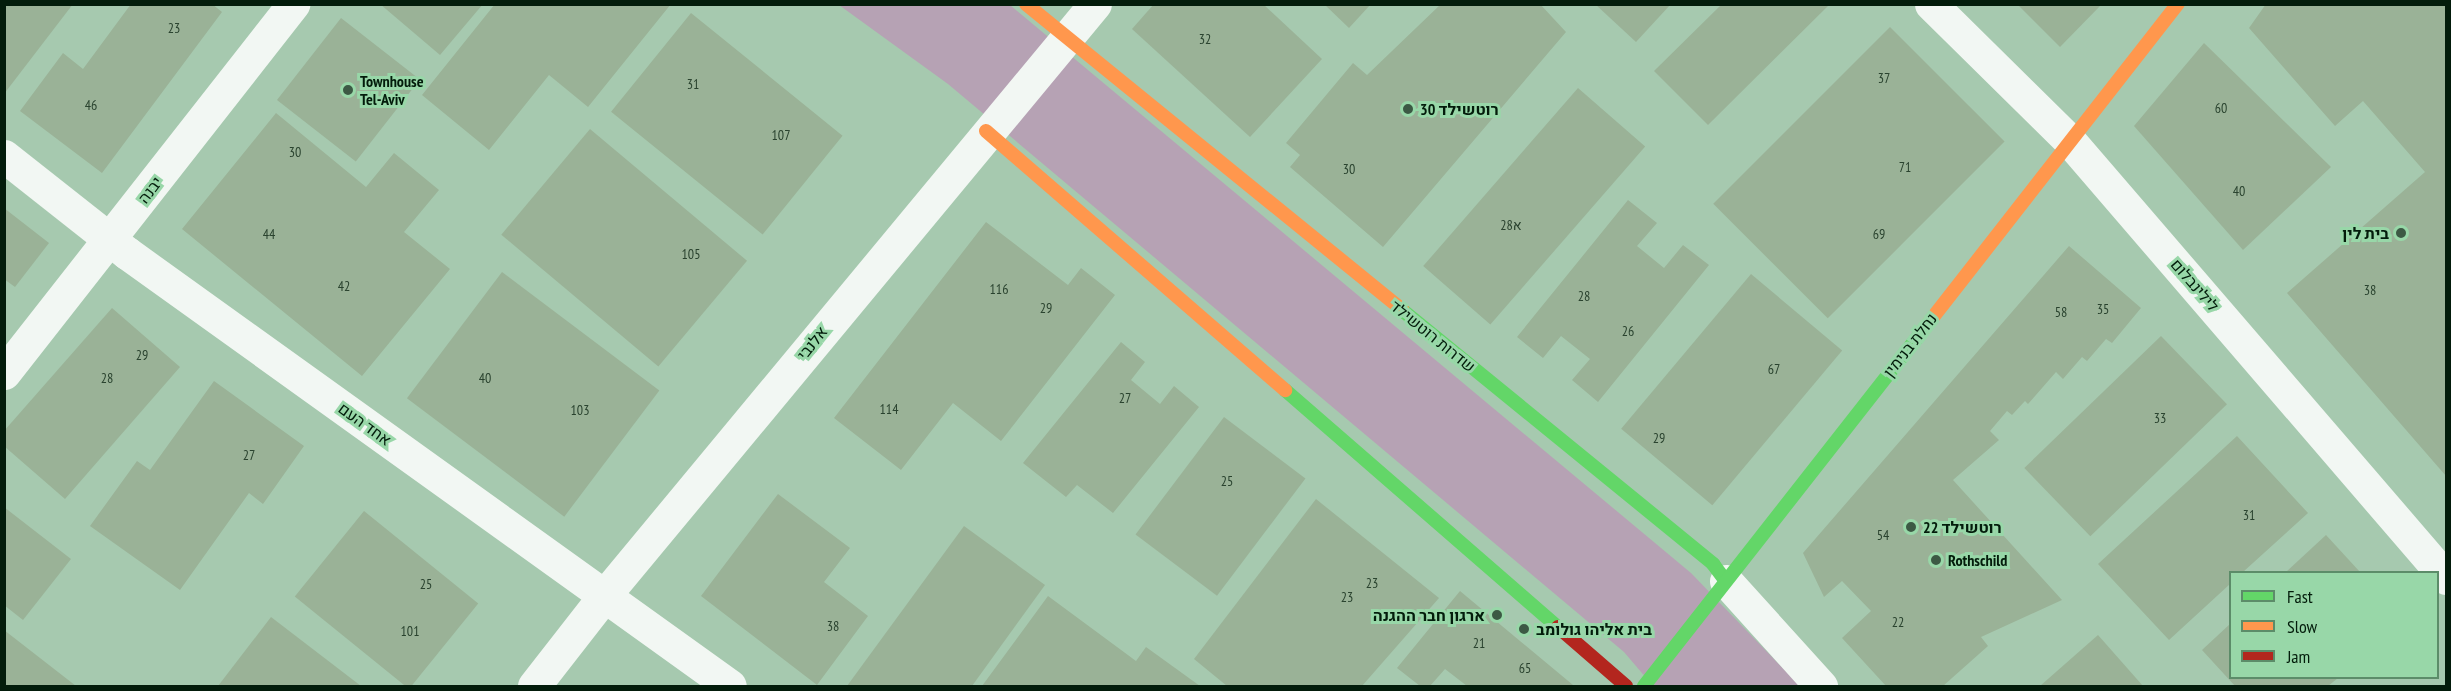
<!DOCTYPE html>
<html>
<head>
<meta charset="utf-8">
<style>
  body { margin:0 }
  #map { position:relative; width:2451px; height:691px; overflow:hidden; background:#a6c9af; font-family:"PT Sans Narrow",Heebo,sans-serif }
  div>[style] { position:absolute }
  .green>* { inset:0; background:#b6a2b4 }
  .building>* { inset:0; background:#9ab297; transform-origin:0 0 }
  .street>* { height:33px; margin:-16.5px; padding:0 16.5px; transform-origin:16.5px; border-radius:16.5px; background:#f2f7f3 }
  .fast>* { height:14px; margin:-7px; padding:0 7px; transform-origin:7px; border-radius:7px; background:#63d668 }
  .slow>* { height:14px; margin:-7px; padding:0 7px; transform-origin:7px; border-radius:7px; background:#ff974d }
  .jam>* { height:14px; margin:-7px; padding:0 7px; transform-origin:7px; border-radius:7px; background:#b3261e }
  .dots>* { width:16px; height:16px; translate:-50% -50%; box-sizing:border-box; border:3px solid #98d7a8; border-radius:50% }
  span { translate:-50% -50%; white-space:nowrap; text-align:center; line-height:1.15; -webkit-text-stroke:6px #98d7a8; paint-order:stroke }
  .number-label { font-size:14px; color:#29422e }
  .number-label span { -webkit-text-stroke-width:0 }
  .poi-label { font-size:16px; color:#031c0b; font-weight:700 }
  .left { translate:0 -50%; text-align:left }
  .right { translate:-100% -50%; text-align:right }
  .street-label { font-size:16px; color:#031c0b }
  .frame { position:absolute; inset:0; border:6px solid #031c0b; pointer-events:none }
  .legend { position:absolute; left:2229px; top:571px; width:210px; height:108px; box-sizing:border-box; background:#98d7a8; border:2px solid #5c8c69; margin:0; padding:8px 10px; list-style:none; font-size:18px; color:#031c0b }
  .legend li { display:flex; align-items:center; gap:12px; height:30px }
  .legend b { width:30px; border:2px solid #5c8c69 }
</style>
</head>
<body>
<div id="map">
  <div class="green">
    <i style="clip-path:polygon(839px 5px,1010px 5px,1691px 573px,1800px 686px,1653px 686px,1624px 652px,948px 84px)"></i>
  </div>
  <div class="building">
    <i style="clip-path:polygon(4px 4px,73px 4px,4px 94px)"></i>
    <i style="clip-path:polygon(131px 4px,212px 4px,222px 12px,102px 173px,20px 111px,63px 53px,83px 69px)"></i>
    <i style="clip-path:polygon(380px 4px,483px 4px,440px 55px)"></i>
    <i style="clip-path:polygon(495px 4px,671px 4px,588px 107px,549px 75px,489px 150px,422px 95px)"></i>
    <i style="clip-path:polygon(1154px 4px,1263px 4px,1322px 59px,1250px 137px,1132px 29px)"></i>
    <i style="clip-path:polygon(1324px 4px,1371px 4px,1349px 28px)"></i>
    <i style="clip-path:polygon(1441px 4px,1540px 4px,1566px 32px,1383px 247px,1290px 167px,1300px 155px,1286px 143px,1353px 63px,1367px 75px)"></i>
    <i style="clip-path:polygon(1595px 4px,1671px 4px,1636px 42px)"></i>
    <i style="clip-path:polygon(1722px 4px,1830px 4px,1708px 125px,1654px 71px)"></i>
    <i style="clip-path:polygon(2017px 4px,2102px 4px,2060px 47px)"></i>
    <i style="clip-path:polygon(2266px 4px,2446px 4px,2446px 476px,2287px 293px,2425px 172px,2363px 101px,2335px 126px,2249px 28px)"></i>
    <i style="left:691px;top:13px;width:195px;height:127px;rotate:39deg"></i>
    <i style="left:341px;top:18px;width:100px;height:104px;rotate:38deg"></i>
    <i style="left:1890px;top:27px;width:162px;height:250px;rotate:45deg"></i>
    <i style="clip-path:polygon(2204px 43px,2331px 167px,2243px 250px,2134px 126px)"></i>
    <i style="left:1578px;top:88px;width:89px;height:236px;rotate:41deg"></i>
    <i style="clip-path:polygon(276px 113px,366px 187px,394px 153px,439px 190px,404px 232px,450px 269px,362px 376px,182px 229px)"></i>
    <i style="left:590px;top:129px;width:205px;height:138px;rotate:40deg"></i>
    <i style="clip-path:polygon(1628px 200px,1657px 223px,1637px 246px,1664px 268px,1683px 245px,1709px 265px,1598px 402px,1572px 380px,1590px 359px,1561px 336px,1543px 358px,1517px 337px)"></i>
    <i style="clip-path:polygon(4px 208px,49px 243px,15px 287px,4px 279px)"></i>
    <i style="clip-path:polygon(986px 222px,1068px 285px,1081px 268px,1115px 295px,1001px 441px,953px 403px,901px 470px,834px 418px)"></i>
    <i style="clip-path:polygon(2069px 246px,2141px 308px,2112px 343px,2106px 339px,2087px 361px,2082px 357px,2063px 379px,2056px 372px,2028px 404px,2025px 401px,2012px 415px,2007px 411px,1990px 431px,1999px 440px,1953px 480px,2062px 600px,1981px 637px,1988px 646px,1943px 686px,1886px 686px,1842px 638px,1871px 611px,1842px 581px,1824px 597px,1803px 553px)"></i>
    <i style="left:502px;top:272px;width:197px;height:158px;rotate:37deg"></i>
    <i style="left:1751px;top:274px;width:119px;height:202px;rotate:40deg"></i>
    <i style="clip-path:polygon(112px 308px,180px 367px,65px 499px,4px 446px,4px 431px)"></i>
    <i style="left:2161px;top:336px;width:95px;height:190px;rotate:46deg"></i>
    <i style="clip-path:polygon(1121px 342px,1145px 362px,1131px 380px,1160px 404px,1174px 386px,1199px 407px,1113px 513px,1077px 485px,1066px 497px,1023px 463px)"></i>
    <i style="clip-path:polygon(214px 381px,304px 446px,263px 504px,249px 493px,180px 590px,90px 526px,137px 461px,150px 470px)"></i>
    <i style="left:1224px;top:417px;width:102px;height:147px;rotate:37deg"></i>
    <i style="clip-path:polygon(2237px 436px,2308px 513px,2243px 572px,2230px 572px,2230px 584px,2169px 640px,2098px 564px)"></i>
    <i style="clip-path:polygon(778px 494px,850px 548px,824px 582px,868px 616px,817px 685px,701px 596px)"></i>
    <i style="clip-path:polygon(1316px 499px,1439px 598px,1362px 686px,1227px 686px,1194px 659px)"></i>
    <i style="clip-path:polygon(4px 507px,71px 559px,23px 620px,4px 605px)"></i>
    <i style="left:364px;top:511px;width:147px;height:110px;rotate:39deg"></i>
    <i style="clip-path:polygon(964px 526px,1045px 585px,972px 686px,847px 686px)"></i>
    <i style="clip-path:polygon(2326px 535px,2360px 572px,2286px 572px)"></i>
    <i style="clip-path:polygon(1460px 591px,1573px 685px,1572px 686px,1467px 686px,1445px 669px,1430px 686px,1420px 686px,1397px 668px)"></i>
    <i style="clip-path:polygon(1048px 596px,1136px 661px,1146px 647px,1200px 686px,982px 686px)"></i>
    <i style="clip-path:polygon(271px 617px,361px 686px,218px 686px)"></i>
    <i style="clip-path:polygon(2230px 624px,2230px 678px,2338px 678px,2328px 686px,2235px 686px,2202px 650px)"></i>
    <i style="clip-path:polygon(4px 630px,76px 686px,4px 686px)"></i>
    <i style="clip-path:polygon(2098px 635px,2143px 686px,2040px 686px)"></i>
  </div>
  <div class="street">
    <i style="left:1931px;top:4px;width:194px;rotate:44.6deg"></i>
    <i style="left:2069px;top:140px;width:578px;rotate:49.28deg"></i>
    <i style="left:4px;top:156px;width:157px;rotate:38.3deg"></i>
    <i style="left:127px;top:253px;width:742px;rotate:35.68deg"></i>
    <i style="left:4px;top:373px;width:469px;rotate:-51.9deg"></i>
    <i style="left:1726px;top:581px;width:142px;rotate:47.9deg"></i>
    <i style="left:534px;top:686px;width:114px;rotate:-52.1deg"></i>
    <i style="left:604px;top:596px;width:769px;rotate:-50.33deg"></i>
  </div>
  <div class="fast">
    <i style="left:1402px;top:310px;width:402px;rotate:39.2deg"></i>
    <i style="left:1713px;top:564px;width:21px;rotate:53deg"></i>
    <i style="left:1285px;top:390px;width:362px;rotate:41deg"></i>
    <i style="left:1644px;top:686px;width:452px;rotate:-51.9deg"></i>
  </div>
  <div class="slow">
    <i style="left:1026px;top:4px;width:485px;rotate:39.1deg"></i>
    <i style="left:986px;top:131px;width:396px;rotate:40.9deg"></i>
    <i style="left:1923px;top:330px;width:414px;rotate:-52deg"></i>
  </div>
  <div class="jam">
    <i style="left:1558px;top:627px;width:90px;rotate:40.9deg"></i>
  </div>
  <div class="dots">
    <i style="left:348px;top:90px;background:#3c5944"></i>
    <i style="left:1408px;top:109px;background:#3c5944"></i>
    <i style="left:2401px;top:233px;background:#3c5944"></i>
    <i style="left:1911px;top:527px;background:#3c5944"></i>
    <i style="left:1936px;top:560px;background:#3c5944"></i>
    <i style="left:1497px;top:615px;background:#3c5944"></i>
    <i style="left:1524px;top:629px;background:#3c5944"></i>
  </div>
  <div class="number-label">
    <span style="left:174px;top:28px">23</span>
    <span style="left:1205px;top:39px">32</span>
    <span style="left:1884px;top:78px">37</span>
    <span style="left:693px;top:84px">31</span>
    <span style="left:91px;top:105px">46</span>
    <span style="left:2221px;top:108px">60</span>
    <span style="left:781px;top:135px">107</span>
    <span style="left:295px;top:152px">30</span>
    <span style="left:1905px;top:167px">71</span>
    <span style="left:1349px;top:169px">30</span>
    <span style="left:2239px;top:191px">40</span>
    <span style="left:1511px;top:225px">28א</span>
    <span style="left:269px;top:234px">44</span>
    <span style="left:1879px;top:234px">69</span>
    <span style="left:691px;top:254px">105</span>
    <span style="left:344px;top:286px">42</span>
    <span style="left:999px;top:289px">116</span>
    <span style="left:2370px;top:290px">38</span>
    <span style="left:1584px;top:296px">28</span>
    <span style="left:1046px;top:308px">29</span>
    <span style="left:2103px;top:309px">35</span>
    <span style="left:2061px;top:312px">58</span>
    <span style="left:1628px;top:331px">26</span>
    <span style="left:142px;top:355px">29</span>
    <span style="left:1774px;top:369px">67</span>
    <span style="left:107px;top:378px">28</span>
    <span style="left:485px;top:378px">40</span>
    <span style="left:1125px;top:398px">27</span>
    <span style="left:889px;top:409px">114</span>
    <span style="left:580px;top:410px">103</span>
    <span style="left:2160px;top:418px">33</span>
    <span style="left:1659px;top:438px">29</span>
    <span style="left:249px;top:455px">27</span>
    <span style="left:1227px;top:481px">25</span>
    <span style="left:2249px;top:515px">31</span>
    <span style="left:1883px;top:535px">54</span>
    <span style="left:1372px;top:583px">23</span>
    <span style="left:426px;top:584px">25</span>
    <span style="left:1347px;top:597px">23</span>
    <span style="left:1898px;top:622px">22</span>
    <span style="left:833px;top:626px">38</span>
    <span style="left:410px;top:631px">101</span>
    <span style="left:1479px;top:643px">21</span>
    <span style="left:1525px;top:668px">65</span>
  </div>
  <div class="poi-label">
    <span class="left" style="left:360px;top:90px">Townhouse<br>Tel-Aviv</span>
    <span class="left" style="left:1420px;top:109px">רוטשילד 30</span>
    <span class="right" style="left:2389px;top:233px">בית לין</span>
    <span class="left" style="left:1923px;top:527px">רוטשילד 22</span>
    <span class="left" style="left:1948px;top:560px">Rothschild</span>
    <span class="right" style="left:1485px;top:615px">ארגון חבר ההגנה</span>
    <span class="left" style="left:1536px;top:629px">בית אליהו גולומב</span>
  </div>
  <div class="street-label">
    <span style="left:150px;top:190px;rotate:-53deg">יבנה</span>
    <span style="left:2195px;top:285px;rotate:49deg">לילינבלום</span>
    <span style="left:1433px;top:336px;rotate:39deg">שדרות רוטשילד</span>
    <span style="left:812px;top:343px;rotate:-51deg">אלנבי</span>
    <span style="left:1910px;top:345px;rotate:-52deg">נחלת בנימין</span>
    <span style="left:365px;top:424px;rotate:36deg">אחד העם</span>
  </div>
  <div class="frame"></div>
  <ul class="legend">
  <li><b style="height:8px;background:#63d668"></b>Fast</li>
  <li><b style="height:8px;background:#ff974d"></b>Slow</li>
  <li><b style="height:8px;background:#b3261e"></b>Jam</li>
  </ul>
</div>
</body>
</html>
